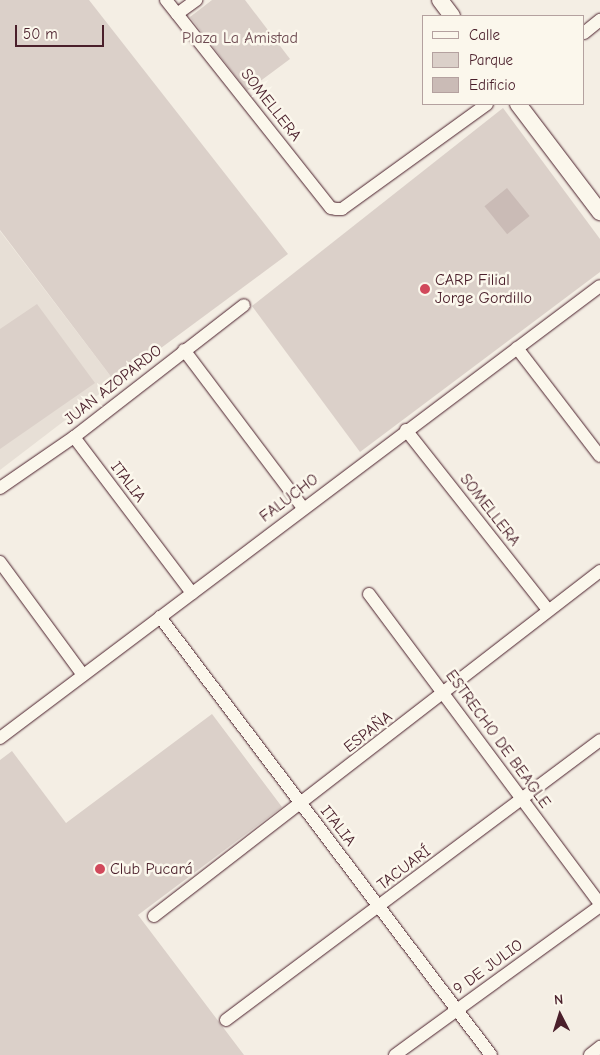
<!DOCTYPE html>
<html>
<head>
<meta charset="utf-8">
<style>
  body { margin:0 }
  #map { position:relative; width:600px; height:1055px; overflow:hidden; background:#f4eee4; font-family:"Comic Neue",sans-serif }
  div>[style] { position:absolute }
  .built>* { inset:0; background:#e7dfd6 }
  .green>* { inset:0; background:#dbd0c9 }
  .building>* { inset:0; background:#cabbb6; transform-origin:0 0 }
  .roads { filter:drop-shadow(0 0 1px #4a1f2b) drop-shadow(0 0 1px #4a1f2b) }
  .minor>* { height:12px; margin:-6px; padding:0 6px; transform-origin:6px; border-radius:6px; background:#fbf7ec }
  .tertiary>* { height:16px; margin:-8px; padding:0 8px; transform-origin:8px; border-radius:8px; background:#fbf7ec }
  .dots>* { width:14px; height:14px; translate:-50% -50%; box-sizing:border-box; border:2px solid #fbf7ec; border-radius:50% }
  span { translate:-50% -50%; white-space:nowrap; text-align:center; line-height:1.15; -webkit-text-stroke:5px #fbf7ec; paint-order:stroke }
  .park-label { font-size:16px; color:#6e4b52 }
  .street-label { font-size:16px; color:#4a1f2b }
  .poi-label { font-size:16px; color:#4a1f2b }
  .left { translate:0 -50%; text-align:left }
  .legend { position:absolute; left:422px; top:15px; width:162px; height:90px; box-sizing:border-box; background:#fbf7ec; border:1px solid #b4a19f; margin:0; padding:6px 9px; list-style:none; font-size:15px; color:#4a1f2b }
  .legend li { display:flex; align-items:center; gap:10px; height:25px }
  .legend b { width:25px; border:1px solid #b4a19f }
  .north { position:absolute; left:535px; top:990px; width:50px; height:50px; -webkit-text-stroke:4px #fbf7ec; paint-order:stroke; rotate:355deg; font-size:14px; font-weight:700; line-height:20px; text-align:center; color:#4a1f2b }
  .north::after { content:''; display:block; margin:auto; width:18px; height:22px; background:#4a1f2b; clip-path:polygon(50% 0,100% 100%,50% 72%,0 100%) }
  .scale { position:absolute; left:15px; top:25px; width:89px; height:22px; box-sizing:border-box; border:2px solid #4a1f2b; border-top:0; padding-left:6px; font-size:15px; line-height:18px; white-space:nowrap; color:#4a1f2b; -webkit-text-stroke:4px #fbf7ec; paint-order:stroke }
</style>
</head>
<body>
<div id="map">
  <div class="built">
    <i style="clip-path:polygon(0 231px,115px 382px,0 470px)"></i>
  </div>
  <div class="green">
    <i style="clip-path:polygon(0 0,89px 0,288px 254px,115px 382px,0 230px)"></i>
    <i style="clip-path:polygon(212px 0,245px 0,290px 59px,247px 91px,190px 17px)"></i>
    <i style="clip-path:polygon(503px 108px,600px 239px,600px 272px,360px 452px,252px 306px)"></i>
    <i style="clip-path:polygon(37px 304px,95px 383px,0 449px,0 329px)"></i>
    <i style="clip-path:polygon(212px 714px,282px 807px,138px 915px,244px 1055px,0 1055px,0 760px,12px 751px,66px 823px)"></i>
  </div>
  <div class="building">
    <i style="left:507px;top:188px;width:36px;height:29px;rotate:51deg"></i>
  </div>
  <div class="roads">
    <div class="minor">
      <i style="left:166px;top:0;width:265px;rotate:51.6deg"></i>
      <i style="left:331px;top:208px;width:5px;rotate:11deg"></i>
      <i style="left:336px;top:209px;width:6px"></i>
      <i style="left:342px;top:209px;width:179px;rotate:-35.9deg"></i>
      <i style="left:177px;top:14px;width:24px;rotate:-36deg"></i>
      <i style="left:584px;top:33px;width:21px;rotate:-39deg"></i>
      <i style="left:517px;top:348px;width:136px;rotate:52.5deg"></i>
      <i style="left:184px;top:350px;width:198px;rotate:53deg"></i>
      <i style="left:406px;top:430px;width:229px;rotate:51.7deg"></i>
      <i style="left:74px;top:437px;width:196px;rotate:52.9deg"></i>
      <i style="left:0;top:488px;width:90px;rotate:-34.6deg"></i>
      <i style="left:74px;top:437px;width:215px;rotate:-37.8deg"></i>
      <i style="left:0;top:562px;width:140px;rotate:53.7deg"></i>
      <i style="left:369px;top:594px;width:387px;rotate:53.3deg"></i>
      <i style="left:160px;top:617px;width:549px;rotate:52.92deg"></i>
      <i style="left:0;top:738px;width:751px;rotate:-36.99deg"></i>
      <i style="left:154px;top:916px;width:564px;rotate:-37.72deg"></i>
      <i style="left:226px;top:1020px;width:467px;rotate:-36.8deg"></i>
      <i style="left:395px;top:1055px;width:253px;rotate:-36deg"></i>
      <i style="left:590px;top:1055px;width:13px;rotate:-39deg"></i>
    </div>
    <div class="tertiary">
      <i style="left:440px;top:0;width:20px;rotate:53deg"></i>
      <i style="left:518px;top:104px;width:136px;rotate:52.8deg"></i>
    </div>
  </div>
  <div class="dots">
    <i style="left:425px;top:289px;background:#d1495b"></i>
    <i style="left:100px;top:869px;background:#d1495b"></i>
  </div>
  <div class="park-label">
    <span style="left:240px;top:38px">Plaza La Amistad</span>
  </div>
  <div class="street-label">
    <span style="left:271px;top:105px;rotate:52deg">SOMELLERA</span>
    <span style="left:113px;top:385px;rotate:-38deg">JUAN AZOPARDO</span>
    <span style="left:128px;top:482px;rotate:53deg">ITALIA</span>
    <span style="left:289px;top:498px;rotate:-37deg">FALUCHO</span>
    <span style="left:490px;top:510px;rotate:52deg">SOMELLERA</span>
    <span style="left:368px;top:732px;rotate:-38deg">ESPAÑA</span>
    <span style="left:498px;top:739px;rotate:54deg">ESTRECHO DE BEAGLE</span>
    <span style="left:338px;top:826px;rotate:52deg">ITALIA</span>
    <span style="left:404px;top:868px;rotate:-37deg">TACUARÍ</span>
    <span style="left:488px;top:967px;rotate:-36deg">9 DE JULIO</span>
  </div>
  <div class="poi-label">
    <span class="left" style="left:435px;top:289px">CARP Filial<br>Jorge Gordillo</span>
    <span class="left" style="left:110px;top:869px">Club Pucará</span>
  </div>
  <ul class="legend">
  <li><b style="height:6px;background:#fbf7ec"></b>Calle</li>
  <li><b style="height:14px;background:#dbd0c9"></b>Parque</li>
  <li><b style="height:14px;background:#cabbb6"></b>Edificio</li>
  </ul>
  <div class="north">N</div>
  <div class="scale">50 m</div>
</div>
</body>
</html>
